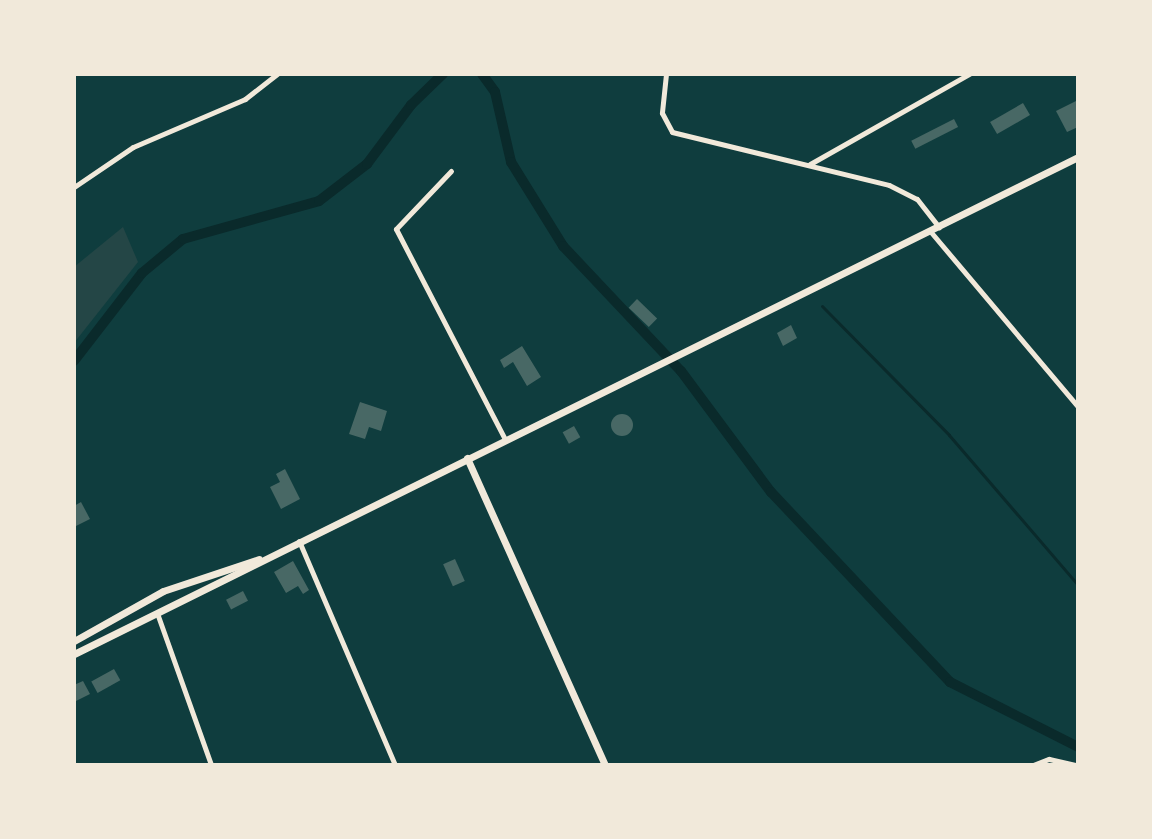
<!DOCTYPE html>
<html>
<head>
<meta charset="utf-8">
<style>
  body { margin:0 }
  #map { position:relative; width:1152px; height:839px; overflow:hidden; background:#0f3d3e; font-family:"Noto Sans",sans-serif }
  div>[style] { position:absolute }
  .green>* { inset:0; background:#244646 }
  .stream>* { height:3px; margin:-1.5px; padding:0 1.5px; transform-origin:1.5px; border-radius:1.5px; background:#0a2a2b }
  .canal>* { height:10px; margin:-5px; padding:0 5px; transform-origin:5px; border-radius:5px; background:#0a2a2b }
  .building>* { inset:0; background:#486865; transform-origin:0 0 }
  .round { border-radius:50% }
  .minor>* { height:5px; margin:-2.5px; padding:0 2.5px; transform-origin:2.5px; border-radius:2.5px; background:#f1e9da }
  .tertiary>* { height:7px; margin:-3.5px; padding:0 3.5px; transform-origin:3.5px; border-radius:3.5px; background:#f1e9da }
  .secondary>* { height:7px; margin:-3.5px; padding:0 3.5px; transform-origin:3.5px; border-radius:3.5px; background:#f1e9da }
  span { translate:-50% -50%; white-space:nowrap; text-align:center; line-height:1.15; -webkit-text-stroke:8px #f1e9da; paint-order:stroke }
  .frame { position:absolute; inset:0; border:76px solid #f1e9da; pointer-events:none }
</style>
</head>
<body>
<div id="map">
  <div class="green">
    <i style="clip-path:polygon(123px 227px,138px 262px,74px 343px,74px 267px)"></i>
  </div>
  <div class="stream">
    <i style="left:822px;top:306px;width:181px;rotate:45.4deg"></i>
    <i style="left:949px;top:435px;width:198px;rotate:49.3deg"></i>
  </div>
  <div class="canal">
    <i style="left:482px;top:74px;width:22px;rotate:54deg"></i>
    <i style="left:495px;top:92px;width:72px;rotate:77.1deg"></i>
    <i style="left:511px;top:162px;width:99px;rotate:58.2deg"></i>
    <i style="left:563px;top:246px;width:172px;rotate:46.7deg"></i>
    <i style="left:681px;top:371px;width:151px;rotate:53.4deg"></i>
    <i style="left:771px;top:492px;width:261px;rotate:46.7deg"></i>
    <i style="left:950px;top:682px;width:144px;rotate:26.9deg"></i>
    <i style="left:74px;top:361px;width:111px;rotate:-52.3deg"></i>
    <i style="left:142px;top:273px;width:53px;rotate:-39.7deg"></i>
    <i style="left:183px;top:239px;width:141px;rotate:-15.6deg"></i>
    <i style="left:319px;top:201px;width:61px;rotate:-37.6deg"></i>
    <i style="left:367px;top:164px;width:74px;rotate:-53.3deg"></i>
    <i style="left:411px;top:105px;width:45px;rotate:-44.1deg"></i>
  </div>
  <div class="building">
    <i style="clip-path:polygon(1078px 100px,1078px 127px,1067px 132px,1056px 111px)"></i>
    <i style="left:1023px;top:103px;width:14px;height:38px;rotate:60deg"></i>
    <i style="left:954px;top:119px;width:9px;height:48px;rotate:63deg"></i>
    <i style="left:637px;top:299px;width:28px;height:12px;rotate:44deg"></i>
    <i style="clip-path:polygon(791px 325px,797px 338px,783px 346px,777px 333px)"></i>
    <i style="clip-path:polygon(522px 346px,541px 377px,527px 386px,513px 362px,504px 368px,500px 360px)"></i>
    <i style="clip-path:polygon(360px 402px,387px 411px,381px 431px,369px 427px,365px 439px,349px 434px)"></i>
    <i class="round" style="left:611px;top:414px;width:22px;height:22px"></i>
    <i style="left:574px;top:426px;width:13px;height:13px;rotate:61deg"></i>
    <i style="clip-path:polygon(285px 469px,300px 499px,281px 509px,270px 487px,280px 482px,276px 474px)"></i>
    <i style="clip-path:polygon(81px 502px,90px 519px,74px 527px,74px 506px)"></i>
    <i style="left:455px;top:559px;width:24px;height:13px;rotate:66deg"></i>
    <i style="clip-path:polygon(293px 561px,309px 590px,303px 594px,298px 586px,286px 593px,274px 572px)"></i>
    <i style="left:243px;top:591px;width:11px;height:19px;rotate:63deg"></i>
    <i style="left:114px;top:669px;width:13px;height:26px;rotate:61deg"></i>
    <i style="clip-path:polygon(83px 681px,90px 694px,74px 702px,74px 685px)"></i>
  </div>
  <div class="minor">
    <i style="left:666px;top:74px;width:39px;rotate:96deg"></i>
    <i style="left:662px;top:113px;width:21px;rotate:62deg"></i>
    <i style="left:672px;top:132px;width:223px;rotate:13.7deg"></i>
    <i style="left:889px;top:185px;width:31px;rotate:27deg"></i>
    <i style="left:917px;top:199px;width:36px;rotate:52deg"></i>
    <i style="left:810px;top:164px;width:183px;rotate:-29.5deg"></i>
    <i style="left:451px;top:171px;width:80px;rotate:133.5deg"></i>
    <i style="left:396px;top:229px;width:237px;rotate:62.6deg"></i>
    <i style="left:74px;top:187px;width:71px;rotate:-34.1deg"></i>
    <i style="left:133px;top:147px;width:122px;rotate:-23.2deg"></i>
    <i style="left:245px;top:99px;width:41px;rotate:-38deg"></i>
    <i style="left:930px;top:231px;width:230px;rotate:49.9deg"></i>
    <i style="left:299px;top:541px;width:244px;rotate:66.8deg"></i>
    <i style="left:157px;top:613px;width:161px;rotate:70.4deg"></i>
    <i style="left:1033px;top:765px;width:17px;rotate:-21deg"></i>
    <i style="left:1049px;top:759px;width:28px;rotate:13deg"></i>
  </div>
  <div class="tertiary">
    <i style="left:467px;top:458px;width:337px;rotate:65.8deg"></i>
  </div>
  <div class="secondary">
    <i style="left:74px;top:641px;width:102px;rotate:-29.3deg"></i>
    <i style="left:163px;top:591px;width:101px;rotate:-18.4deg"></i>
    <i style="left:74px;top:654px;width:1120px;rotate:-26.34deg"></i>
  </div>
  <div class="frame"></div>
</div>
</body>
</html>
